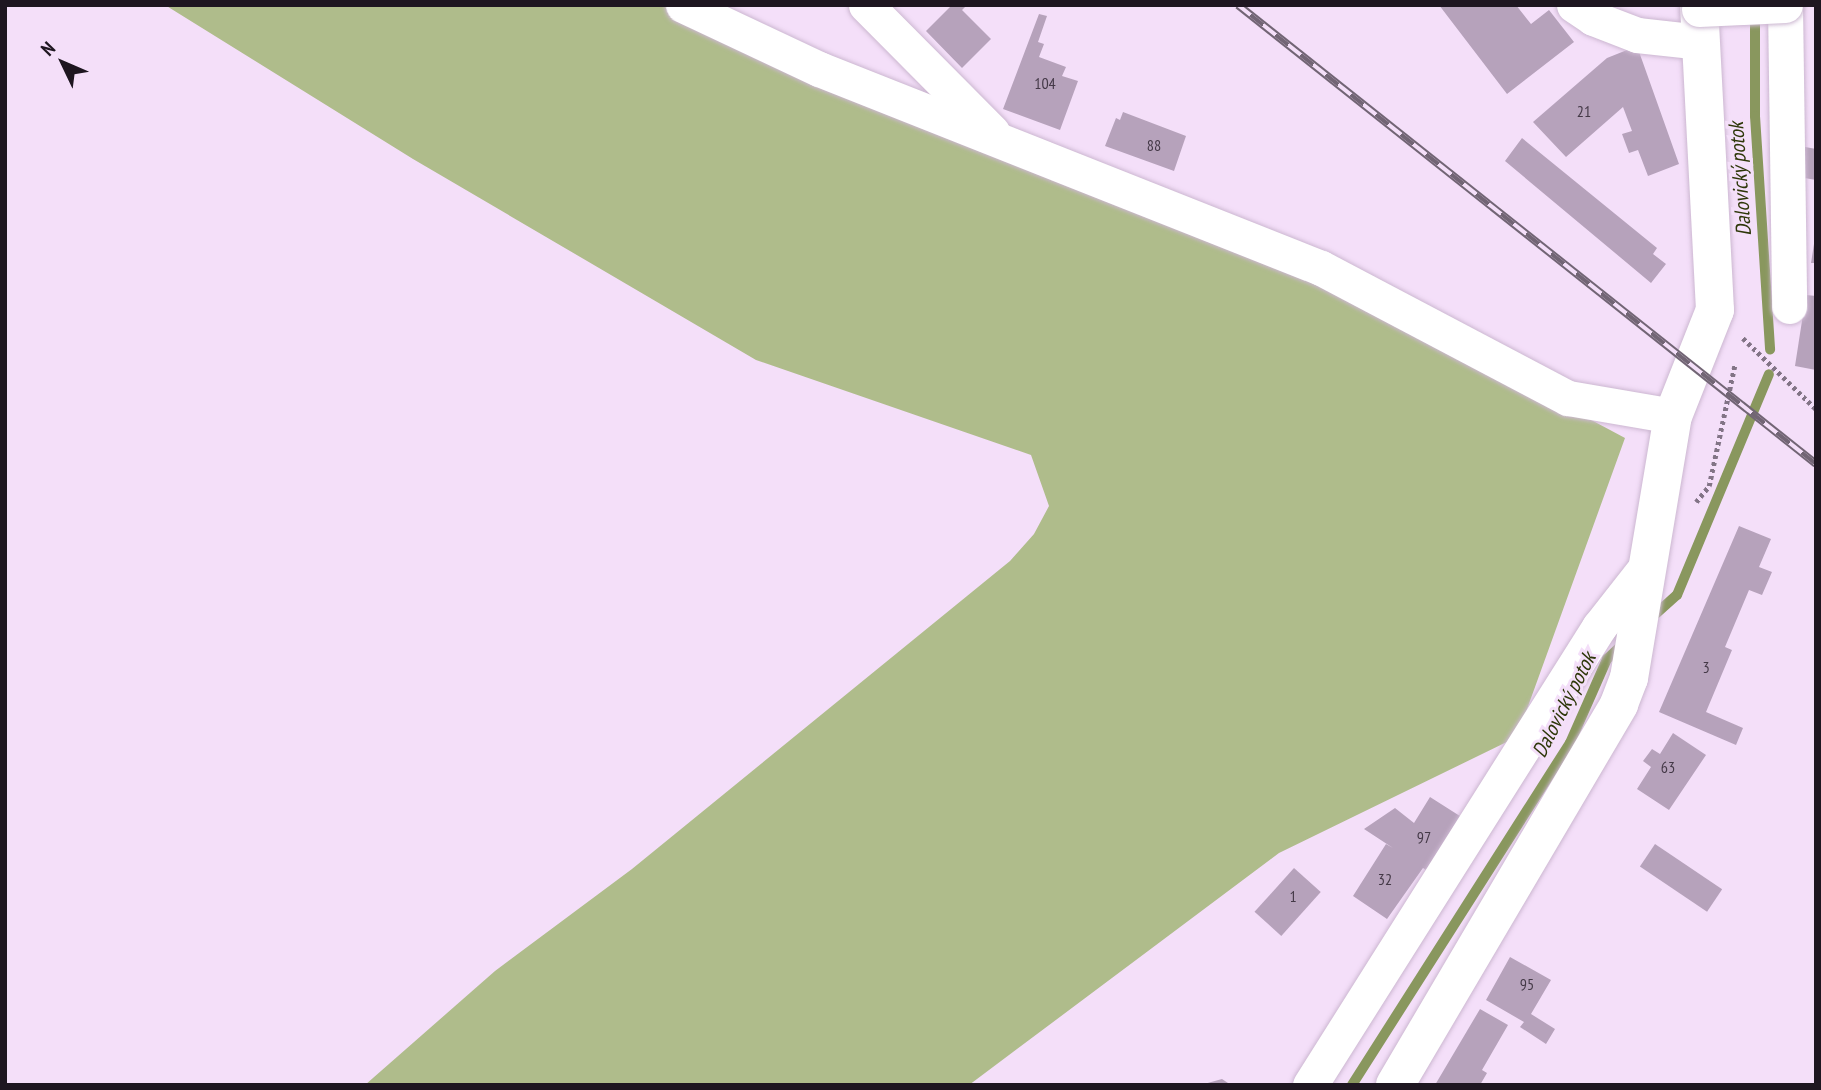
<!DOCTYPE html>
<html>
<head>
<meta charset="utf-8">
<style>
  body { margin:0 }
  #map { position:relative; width:1821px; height:1090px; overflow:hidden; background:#f4dff9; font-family:"PT Sans Narrow",sans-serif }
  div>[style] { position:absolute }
  .green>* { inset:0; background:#afbc8b }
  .stream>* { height:10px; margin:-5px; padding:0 5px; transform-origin:5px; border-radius:5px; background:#89975e }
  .building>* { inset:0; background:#b6a2bb; transform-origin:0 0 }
  .path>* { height:4.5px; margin-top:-2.25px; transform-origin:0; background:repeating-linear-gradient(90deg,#827486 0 3.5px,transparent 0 7px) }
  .roads { filter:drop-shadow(0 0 2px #ccb7d1) drop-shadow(0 0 2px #ccb7d1) }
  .minor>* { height:35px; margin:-17.5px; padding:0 17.5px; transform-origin:17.5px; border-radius:17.5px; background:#fff }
  .major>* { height:38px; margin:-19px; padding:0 19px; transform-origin:19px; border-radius:19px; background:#fff }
  .rail>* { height:8px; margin-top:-4px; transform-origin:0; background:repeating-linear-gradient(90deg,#f4dff9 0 16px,#726575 0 32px); box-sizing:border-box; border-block:2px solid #726575 }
  .bridges { filter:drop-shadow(0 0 2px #ccb7d1) drop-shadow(0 0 2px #ccb7d1) }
  .minor-bridge>* { height:35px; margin:-17.5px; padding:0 17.5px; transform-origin:17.5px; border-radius:17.5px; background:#fff }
  span { translate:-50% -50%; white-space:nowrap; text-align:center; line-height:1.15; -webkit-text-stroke:6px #f4dff9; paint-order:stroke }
  .number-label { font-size:16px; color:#443947 }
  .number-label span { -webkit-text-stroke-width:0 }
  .water-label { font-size:21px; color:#2e3709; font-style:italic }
  .frame { position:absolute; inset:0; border:7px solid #1e1620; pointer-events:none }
  .north { position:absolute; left:28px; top:28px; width:70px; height:70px; -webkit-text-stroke:5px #f4dff9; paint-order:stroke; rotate:314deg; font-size:19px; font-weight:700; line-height:28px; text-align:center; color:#1e1620 }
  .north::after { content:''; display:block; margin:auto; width:24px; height:32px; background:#1e1620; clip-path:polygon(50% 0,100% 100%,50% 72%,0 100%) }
</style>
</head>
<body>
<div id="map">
  <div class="green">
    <i style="clip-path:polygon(165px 5px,671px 5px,1332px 281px,1625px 438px,1517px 737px,1279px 853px,969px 1085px,365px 1085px,495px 971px,632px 869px,1010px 561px,1034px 534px,1049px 506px,1031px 455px,756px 360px,413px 159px)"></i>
  </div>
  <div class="stream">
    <i style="left:1755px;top:10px;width:106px;rotate:90deg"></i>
    <i style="left:1755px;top:116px;width:234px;rotate:86.3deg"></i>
    <i style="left:1650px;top:619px;width:36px;rotate:-42deg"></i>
    <i style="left:1677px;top:595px;width:239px;rotate:-67.4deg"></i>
    <i style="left:1352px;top:1085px;width:406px;rotate:-57.5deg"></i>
    <i style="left:1570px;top:743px;width:92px;rotate:-66.2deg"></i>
    <i style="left:1607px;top:659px;width:22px;rotate:-43deg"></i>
  </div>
  <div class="building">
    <i style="clip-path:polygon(952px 5px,967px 5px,962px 10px,991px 39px,962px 68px,926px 31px)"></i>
    <i style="clip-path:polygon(1439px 5px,1516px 5px,1531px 24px,1549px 10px,1574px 42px,1507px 94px)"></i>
    <i style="clip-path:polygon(1039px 14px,1047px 16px,1038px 42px,1044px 44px,1039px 57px,1066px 67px,1062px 76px,1078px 81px,1060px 130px,1003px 109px)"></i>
    <i style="clip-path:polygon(1637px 46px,1679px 164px,1648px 176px,1638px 150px,1629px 153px,1622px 134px,1632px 131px,1623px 107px,1566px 157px,1533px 122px,1607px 58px)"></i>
    <i style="clip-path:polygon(1123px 112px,1186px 136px,1174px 171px,1105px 146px,1116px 118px,1120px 120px)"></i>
    <i style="clip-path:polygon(1522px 138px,1657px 248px,1653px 254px,1666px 264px,1651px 283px,1505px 161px)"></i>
    <i style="clip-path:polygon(1800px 146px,1816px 149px,1816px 180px,1799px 177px)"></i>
    <i style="clip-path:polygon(1814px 244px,1816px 245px,1816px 263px,1811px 263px)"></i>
    <i style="clip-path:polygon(1806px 295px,1816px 296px,1816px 370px,1795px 366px)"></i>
    <i style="clip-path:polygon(1739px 526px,1771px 539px,1759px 567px,1772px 572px,1762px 595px,1749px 590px,1725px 647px,1732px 650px,1706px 712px,1743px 728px,1736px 745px,1659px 712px)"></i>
    <i style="clip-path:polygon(1673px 733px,1706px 755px,1669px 810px,1637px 789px,1651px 767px,1643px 761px,1652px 749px,1660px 754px)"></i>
    <i style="clip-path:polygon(1430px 797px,1463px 818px,1429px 872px,1423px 868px,1387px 919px,1353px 896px,1386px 844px,1393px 848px,1364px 829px,1395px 808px,1414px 823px)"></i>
    <i style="left:1655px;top:844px;width:81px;height:27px;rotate:34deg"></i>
    <i style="left:1294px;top:868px;width:36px;height:59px;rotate:42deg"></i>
    <i style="clip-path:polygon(1510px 957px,1551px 980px,1531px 1014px,1555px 1029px,1546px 1044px,1520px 1027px,1524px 1022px,1486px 1000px)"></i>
    <i style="clip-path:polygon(1480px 1009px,1508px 1025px,1482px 1070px,1487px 1073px,1480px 1085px,1435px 1085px)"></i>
    <i style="clip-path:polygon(1222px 1079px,1231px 1085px,1204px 1085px,1204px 1084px)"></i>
  </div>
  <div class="path">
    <i style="left:1743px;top:338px;width:102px;rotate:44.2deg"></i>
    <i style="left:1696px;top:502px;width:21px;rotate:-51deg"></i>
    <i style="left:1709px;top:486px;width:125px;rotate:-78deg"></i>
  </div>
  <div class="roads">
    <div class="minor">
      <i style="left:683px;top:5px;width:150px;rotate:25.2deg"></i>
      <i style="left:819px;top:69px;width:540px;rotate:21.62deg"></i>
      <i style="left:1321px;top:268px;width:279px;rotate:27.8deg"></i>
      <i style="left:1568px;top:398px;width:107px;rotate:9.7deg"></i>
      <i style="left:866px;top:5px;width:179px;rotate:45.2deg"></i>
      <i style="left:1574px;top:5px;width:23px;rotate:34deg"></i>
      <i style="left:1593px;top:18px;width:47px;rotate:21.1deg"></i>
      <i style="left:1637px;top:35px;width:63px;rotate:6.3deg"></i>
      <i style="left:1785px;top:5px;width:301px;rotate:89.2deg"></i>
      <i style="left:1310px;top:1085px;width:542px;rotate:-57.75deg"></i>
      <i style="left:1599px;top:627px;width:76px;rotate:-51.9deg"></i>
    </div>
    <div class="major">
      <i style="left:1395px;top:1085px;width:442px;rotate:-59.5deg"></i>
      <i style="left:1619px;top:704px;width:28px;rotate:-69deg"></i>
      <i style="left:1629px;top:678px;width:266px;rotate:-80.5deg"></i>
      <i style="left:1673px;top:416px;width:114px;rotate:-68.4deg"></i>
      <i style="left:1715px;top:310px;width:305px;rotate:-93deg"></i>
    </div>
  </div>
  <div class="rail">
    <i style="left:1238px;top:5px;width:738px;rotate:38.45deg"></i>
  </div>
  <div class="bridges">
    <div class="minor-bridge">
      <i style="left:1699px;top:9px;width:86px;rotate:-2.7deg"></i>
    </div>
  </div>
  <div class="number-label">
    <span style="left:1045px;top:83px">104</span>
    <span style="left:1584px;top:111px">21</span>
    <span style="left:1154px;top:145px">88</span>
    <span style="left:1706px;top:667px">3</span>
    <span style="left:1668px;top:767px">63</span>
    <span style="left:1424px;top:837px">97</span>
    <span style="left:1385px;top:879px">32</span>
    <span style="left:1293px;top:896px">1</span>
    <span style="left:1527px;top:984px">95</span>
  </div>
  <div class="water-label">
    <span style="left:1740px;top:179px;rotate:-94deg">Dalovický potok</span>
    <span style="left:1564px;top:705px;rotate:-63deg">Dalovický potok</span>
  </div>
  <div class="frame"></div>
  <div class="north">N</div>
</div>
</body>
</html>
